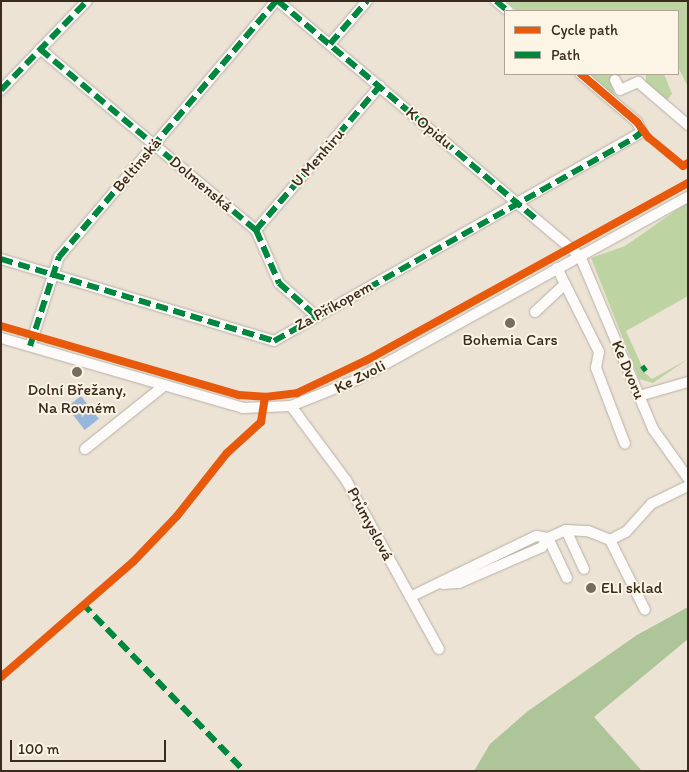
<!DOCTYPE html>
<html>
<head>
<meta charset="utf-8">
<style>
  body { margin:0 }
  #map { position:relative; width:689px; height:772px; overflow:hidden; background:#ece3d5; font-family:Itim,sans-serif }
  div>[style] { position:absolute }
  .green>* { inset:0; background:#bdd4a2 }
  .forest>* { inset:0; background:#adc599 }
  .water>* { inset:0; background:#96b7db; transform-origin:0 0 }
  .roads { filter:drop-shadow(0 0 1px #b7b0a6) drop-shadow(0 0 1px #b7b0a6) }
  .minor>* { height:10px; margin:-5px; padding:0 5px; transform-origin:5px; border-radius:5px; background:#fcfbf9 }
  .quiet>* { height:6px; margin-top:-3px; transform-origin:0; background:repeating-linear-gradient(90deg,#00873e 0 12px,transparent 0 18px) }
  .cycleway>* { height:8px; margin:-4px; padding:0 4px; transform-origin:4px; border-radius:4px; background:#e8590c }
  .dots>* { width:14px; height:14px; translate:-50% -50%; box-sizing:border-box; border:2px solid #fcf5e5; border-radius:50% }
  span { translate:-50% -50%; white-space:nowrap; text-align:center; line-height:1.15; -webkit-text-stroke:4px #fcf5e5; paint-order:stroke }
  .street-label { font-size:16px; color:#3b2a1e }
  .poi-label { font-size:16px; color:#3b2a1e }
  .left { translate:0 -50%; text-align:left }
  .frame { position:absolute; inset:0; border:2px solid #3b2a1e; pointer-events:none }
  .legend { position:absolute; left:504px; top:10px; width:175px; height:65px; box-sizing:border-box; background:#fcf5e5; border:1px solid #afa495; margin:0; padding:6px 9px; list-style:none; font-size:15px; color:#3b2a1e }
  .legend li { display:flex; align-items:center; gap:10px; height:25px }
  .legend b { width:25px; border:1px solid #afa495 }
  .scale { position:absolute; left:10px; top:740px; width:156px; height:22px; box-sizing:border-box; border:2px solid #3b2a1e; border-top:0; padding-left:6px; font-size:15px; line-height:18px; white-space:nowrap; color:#3b2a1e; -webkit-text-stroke:4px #fcf5e5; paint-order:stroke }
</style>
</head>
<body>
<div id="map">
  <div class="green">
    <i style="clip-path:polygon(506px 1px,688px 1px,688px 87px,678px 67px,678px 11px,517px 11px)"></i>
    <i style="clip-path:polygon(589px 74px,624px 74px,610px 80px,615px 96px)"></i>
    <i style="clip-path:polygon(664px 74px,672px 94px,667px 100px,646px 84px,646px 75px)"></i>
    <i style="clip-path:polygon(688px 202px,688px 296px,626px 331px,645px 373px,652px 379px,688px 359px,653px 383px,639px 379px,591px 258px,625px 246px)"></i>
  </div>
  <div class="forest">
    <i style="clip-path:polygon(688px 607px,688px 639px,594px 717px,642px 771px,474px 771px,490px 744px,528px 711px,637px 635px)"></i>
  </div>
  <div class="water">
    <i style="left:81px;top:396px;width:29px;height:18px;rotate:52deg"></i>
  </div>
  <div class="roads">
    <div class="minor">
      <i style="left:278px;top:1px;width:395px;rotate:40.2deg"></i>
      <i style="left:580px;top:256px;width:188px;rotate:67.1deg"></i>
      <i style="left:653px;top:429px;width:60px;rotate:54.5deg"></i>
      <i style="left:496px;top:1px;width:16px;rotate:40deg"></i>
      <i style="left:330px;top:44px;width:57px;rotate:-49.3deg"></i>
      <i style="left:40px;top:49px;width:282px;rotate:40deg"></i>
      <i style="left:256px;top:230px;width:58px;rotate:66.5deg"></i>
      <i style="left:279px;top:283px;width:50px;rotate:41.7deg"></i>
      <i style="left:615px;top:80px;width:11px;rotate:63deg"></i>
      <i style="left:620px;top:90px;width:20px;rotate:-24deg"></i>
      <i style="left:638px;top:82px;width:66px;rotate:40.7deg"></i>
      <i style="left:1px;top:90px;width:124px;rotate:-46deg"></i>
      <i style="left:256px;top:230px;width:190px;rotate:-49.3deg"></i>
      <i style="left:1px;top:259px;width:285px;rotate:16.7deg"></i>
      <i style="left:274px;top:341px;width:423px;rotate:-29.6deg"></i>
      <i style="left:642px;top:132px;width:11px;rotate:-117deg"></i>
      <i style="left:637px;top:122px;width:74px;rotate:-139.4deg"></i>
      <i style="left:557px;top:268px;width:94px;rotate:63.4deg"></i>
      <i style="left:599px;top:352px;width:16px;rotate:101deg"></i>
      <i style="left:596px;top:368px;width:81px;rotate:69.1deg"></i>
      <i style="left:535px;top:312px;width:41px;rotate:-43deg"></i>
      <i style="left:1px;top:338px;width:252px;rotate:16.1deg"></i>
      <i style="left:243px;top:408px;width:48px;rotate:-2.4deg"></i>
      <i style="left:291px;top:406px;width:70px;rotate:-21.8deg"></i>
      <i style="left:356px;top:380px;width:379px;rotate:-28.9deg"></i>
      <i style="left:30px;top:346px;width:94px;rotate:-72deg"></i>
      <i style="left:59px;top:257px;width:336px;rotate:-49.7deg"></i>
      <i style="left:639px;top:396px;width:51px;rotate:-15.9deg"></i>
      <i style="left:291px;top:406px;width:92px;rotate:53.4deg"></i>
      <i style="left:346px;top:480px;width:193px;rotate:61.2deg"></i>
      <i style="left:85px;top:449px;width:102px;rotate:-38.7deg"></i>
      <i style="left:566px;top:530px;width:43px;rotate:65.2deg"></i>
      <i style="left:548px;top:538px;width:44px;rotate:64.6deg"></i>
      <i style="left:610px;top:540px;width:78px;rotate:63.4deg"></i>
      <i style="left:443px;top:584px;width:16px;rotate:-4deg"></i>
      <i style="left:459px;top:583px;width:90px;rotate:-23.4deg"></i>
      <i style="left:542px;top:547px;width:11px;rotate:-56deg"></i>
      <i style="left:548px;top:538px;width:20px;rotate:-24deg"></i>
      <i style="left:566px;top:530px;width:22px;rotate:3deg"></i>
      <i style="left:588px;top:531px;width:24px;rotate:22deg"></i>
      <i style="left:610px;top:540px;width:18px;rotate:-27deg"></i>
      <i style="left:626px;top:532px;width:38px;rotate:-48deg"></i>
      <i style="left:651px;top:504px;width:41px;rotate:-25.9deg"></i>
      <i style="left:410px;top:597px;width:140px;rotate:-25.8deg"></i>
      <i style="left:536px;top:536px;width:12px;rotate:9deg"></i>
    </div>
  </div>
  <div class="quiet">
    <i style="left:278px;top:1px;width:341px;rotate:40.2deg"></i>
    <i style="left:496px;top:1px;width:16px;rotate:40deg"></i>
    <i style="left:330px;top:44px;width:57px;rotate:-49.3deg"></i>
    <i style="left:40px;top:49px;width:282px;rotate:40deg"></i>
    <i style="left:256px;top:230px;width:58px;rotate:66.5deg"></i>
    <i style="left:279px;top:283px;width:50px;rotate:41.7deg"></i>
    <i style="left:1px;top:90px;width:124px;rotate:-46deg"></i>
    <i style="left:256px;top:230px;width:190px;rotate:-49.3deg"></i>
    <i style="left:1px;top:259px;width:285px;rotate:16.7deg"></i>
    <i style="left:274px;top:341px;width:413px;rotate:-29.4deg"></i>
    <i style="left:634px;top:138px;width:10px;rotate:-37deg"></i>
    <i style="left:642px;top:132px;width:4px;rotate:-117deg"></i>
    <i style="left:30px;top:346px;width:94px;rotate:-72deg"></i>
    <i style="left:59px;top:257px;width:336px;rotate:-49.7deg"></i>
    <i style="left:642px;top:370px;width:5px;rotate:-37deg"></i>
    <i style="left:82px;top:603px;width:233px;rotate:46deg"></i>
  </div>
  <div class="cycleway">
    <i style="left:581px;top:74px;width:74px;rotate:40.6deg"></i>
    <i style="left:637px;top:122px;width:19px;rotate:54deg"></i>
    <i style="left:648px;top:137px;width:45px;rotate:39.6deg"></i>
    <i style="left:683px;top:166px;width:6px;rotate:-31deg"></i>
    <i style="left:1px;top:326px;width:248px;rotate:16.2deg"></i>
    <i style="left:239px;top:395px;width:26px;rotate:4deg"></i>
    <i style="left:1px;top:677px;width:175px;rotate:-41.1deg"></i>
    <i style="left:133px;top:562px;width:64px;rotate:-46.3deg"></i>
    <i style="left:177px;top:516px;width:80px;rotate:-51.6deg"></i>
    <i style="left:227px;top:453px;width:46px;rotate:-42.4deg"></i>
    <i style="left:261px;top:422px;width:25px;rotate:-81deg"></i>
    <i style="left:265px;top:397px;width:32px;rotate:-7deg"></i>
    <i style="left:297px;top:393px;width:77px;rotate:-25.2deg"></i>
    <i style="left:367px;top:360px;width:367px;rotate:-28.9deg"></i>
  </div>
  <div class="dots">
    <i style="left:510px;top:323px;background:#796b5e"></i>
    <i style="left:77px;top:372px;background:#796b5e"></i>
    <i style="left:591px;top:588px;background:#796b5e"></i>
  </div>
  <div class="street-label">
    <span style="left:429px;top:128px;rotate:40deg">K Opidu</span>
    <span style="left:318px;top:158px;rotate:-49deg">U Menhiru</span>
    <span style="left:137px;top:165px;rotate:-50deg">Beltinská</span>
    <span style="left:201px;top:184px;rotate:40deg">Dolmenská</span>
    <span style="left:334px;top:306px;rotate:-29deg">Za Příkopem</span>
    <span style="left:628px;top:370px;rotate:67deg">Ke Dvoru</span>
    <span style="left:360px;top:377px;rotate:-27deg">Ke Zvoli</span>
    <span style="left:370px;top:524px;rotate:62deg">Průmyslová</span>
  </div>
  <div class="poi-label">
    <span style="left:510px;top:340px">Bohemia Cars</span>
    <span style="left:77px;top:399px">Dolní Břežany,<br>Na Rovném</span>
    <span class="left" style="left:601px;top:588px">ELI sklad</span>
  </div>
  <div class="frame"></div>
  <ul class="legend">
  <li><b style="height:6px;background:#e8590c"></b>Cycle path</li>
  <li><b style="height:6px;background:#00873e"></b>Path</li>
  </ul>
  <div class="scale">100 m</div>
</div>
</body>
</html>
